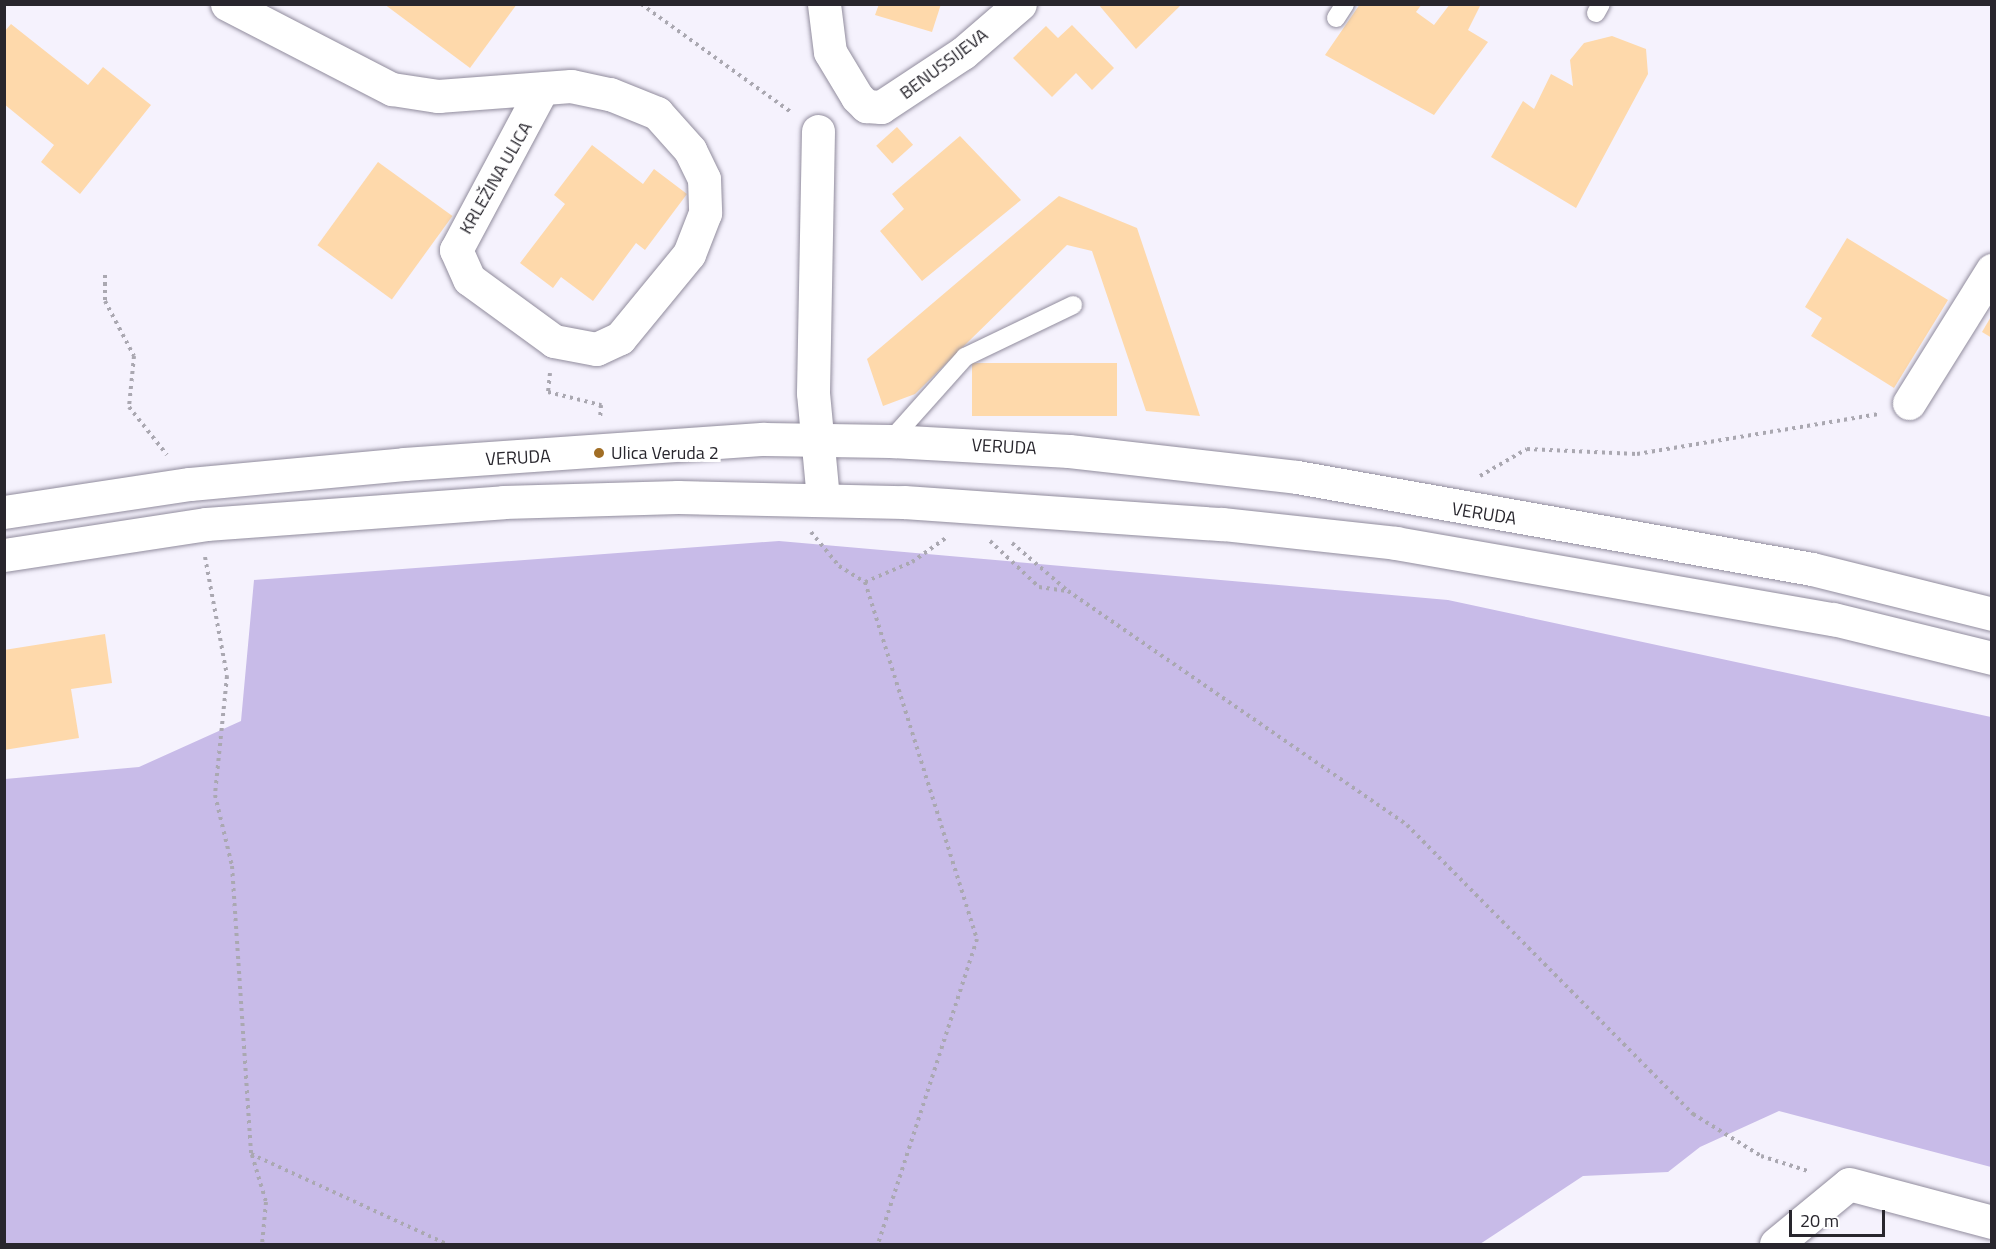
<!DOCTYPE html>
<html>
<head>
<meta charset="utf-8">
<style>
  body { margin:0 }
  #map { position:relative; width:1996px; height:1249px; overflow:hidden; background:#f5f2fd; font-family:"Titillium Web",sans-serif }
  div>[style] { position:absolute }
  .green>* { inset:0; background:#c8bbe8 }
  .building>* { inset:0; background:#fed9ab; transform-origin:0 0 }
  .path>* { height:4px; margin-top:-2px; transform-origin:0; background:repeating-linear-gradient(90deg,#aaa8b1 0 3px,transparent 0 7.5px) }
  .roads { filter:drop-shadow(0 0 2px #918c9d) drop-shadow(0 0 2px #918c9d) }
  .service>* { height:18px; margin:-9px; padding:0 9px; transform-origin:9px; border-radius:9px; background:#fff }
  .minor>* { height:33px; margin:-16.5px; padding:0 16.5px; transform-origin:16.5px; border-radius:16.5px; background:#fff }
  .secondary>* { height:33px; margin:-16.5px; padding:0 16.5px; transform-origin:16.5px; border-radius:16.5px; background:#fff }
  .dots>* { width:16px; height:16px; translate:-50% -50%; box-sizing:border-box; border:3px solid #fff; border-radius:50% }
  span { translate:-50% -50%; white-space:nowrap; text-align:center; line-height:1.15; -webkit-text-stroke:6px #fff; paint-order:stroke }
  .street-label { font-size:18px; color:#28262d }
  .poi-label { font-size:18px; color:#28262d }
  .left { translate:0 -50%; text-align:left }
  .frame { position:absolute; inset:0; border:6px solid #28262d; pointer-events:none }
  .scale { position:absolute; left:1789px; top:1210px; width:96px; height:27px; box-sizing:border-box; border:3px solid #28262d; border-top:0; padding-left:8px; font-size:18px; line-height:21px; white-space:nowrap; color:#28262d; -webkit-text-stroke:4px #fff; paint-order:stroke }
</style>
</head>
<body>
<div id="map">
  <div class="green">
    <i style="clip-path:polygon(779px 541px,1448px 600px,1991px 717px,1991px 1167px,1779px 1111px,1700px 1147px,1668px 1172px,1583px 1176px,1480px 1244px,5px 1244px,5px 779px,139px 767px,241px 721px,254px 580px)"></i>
  </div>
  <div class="building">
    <i style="clip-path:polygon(384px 4px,517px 4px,470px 68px)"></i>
    <i style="clip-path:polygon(879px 4px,941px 4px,932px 32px,875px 15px)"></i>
    <i style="clip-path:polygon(1098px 4px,1182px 4px,1136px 49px)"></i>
    <i style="clip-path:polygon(1360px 4px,1422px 4px,1416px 12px,1434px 25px,1450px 4px,1481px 4px,1468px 30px,1488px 42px,1434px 115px,1325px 55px)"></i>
    <i style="clip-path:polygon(11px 24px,88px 85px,103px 67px,151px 105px,80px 194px,41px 162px,54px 145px,4px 104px,4px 32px)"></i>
    <i style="clip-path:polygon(1072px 25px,1114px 68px,1092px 90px,1076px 73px,1052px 97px,1013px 58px,1046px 26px,1058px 38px)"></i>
    <i style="clip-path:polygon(1612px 36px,1646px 49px,1648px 74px,1576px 208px,1491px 157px,1523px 101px,1534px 109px,1551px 74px,1573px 86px,1570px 60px,1584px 43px)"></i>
    <i style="left:897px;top:127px;width:24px;height:28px;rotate:48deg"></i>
    <i style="clip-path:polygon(960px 136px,1021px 200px,922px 281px,880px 231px,904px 209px,892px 194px)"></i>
    <i style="clip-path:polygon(592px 145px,643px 184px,654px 169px,687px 194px,645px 250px,636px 243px,593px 301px,561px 277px,553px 288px,520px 263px,565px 204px,554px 195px)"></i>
    <i style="left:378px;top:162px;width:92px;height:103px;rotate:36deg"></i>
    <i style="clip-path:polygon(1059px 196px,1137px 228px,1200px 416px,1146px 411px,1092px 251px,1067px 245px,915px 394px,883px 406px,867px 359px)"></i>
    <i style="clip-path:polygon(1847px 238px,1948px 300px,1894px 388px,1811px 336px,1822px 318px,1805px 307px)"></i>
    <i style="clip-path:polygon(1992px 315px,1992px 338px,1982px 332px)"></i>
    <i style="left:972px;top:363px;width:145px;height:53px"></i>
    <i style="clip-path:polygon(105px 634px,112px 683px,71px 689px,79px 738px,4px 750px,4px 650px)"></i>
  </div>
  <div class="path">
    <i style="left:641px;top:4px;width:185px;rotate:35.8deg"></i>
    <i style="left:105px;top:275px;width:26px;rotate:90deg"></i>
    <i style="left:105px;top:301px;width:62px;rotate:62.2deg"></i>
    <i style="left:134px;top:356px;width:51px;rotate:95.6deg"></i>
    <i style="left:129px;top:407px;width:61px;rotate:51.6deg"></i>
    <i style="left:550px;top:373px;width:19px;rotate:96deg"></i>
    <i style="left:548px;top:392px;width:55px;rotate:13.8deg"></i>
    <i style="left:601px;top:405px;width:14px;rotate:94deg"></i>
    <i style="left:1480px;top:476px;width:54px;rotate:-29.9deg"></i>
    <i style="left:1527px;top:449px;width:110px;rotate:2.6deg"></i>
    <i style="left:1637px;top:454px;width:245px;rotate:-9.4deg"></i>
    <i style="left:811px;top:532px;width:44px;rotate:50.5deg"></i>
    <i style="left:839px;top:566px;width:31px;rotate:32deg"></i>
    <i style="left:865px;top:582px;width:374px;rotate:72.6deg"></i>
    <i style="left:977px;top:939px;width:321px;rotate:108deg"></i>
    <i style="left:990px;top:541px;width:67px;rotate:43.2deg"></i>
    <i style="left:1039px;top:587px;width:28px;rotate:8deg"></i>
    <i style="left:1012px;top:543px;width:74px;rotate:40.6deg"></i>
    <i style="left:1068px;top:591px;width:412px;rotate:34.6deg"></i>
    <i style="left:1407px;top:825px;width:407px;rotate:45.3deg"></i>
    <i style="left:1693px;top:1114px;width:80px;rotate:31.7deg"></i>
    <i style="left:1761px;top:1156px;width:52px;rotate:17.7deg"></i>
    <i style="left:205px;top:557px;width:121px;rotate:79.5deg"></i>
    <i style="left:227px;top:676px;width:120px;rotate:95.8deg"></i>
    <i style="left:215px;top:795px;width:73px;rotate:76.5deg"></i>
    <i style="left:232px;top:866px;width:289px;rotate:86.2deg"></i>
    <i style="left:251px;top:1154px;width:216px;rotate:24.7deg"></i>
    <i style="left:865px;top:582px;width:51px;rotate:-23.1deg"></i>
    <i style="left:912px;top:562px;width:43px;rotate:-35.5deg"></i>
    <i style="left:252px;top:1155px;width:49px;rotate:73.4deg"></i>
    <i style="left:266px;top:1202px;width:42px;rotate:95.4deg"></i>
  </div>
  <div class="roads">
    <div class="service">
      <i style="left:1596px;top:13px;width:10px;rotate:-61deg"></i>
      <i style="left:1336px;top:18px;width:17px;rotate:-57deg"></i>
      <i style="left:890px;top:441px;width:113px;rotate:-48.2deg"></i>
      <i style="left:965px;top:357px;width:120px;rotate:-25.7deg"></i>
    </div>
    <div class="minor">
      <i style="left:227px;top:4px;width:186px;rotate:27.3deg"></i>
      <i style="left:392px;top:89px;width:47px;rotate:8.7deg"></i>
      <i style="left:438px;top:96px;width:133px;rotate:-4.3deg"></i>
      <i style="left:571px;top:86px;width:40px;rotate:12deg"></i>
      <i style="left:610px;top:94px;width:51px;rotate:22deg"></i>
      <i style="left:657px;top:113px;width:50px;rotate:48.3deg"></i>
      <i style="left:690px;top:150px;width:32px;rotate:64deg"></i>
      <i style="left:704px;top:179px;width:34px;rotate:88deg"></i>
      <i style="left:705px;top:213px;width:44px;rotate:111.3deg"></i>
      <i style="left:689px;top:254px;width:109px;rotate:129.4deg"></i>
      <i style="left:620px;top:338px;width:26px;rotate:155deg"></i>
      <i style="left:596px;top:349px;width:43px;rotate:-169.2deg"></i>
      <i style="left:554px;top:341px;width:105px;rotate:-143.9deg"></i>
      <i style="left:469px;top:279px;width:32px;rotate:-114deg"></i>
      <i style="left:456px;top:250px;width:183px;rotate:-61.9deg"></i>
      <i style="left:824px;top:4px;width:48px;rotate:82.9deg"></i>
      <i style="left:830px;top:52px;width:52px;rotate:59deg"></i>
      <i style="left:857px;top:97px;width:13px;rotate:45deg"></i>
      <i style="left:866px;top:106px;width:15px;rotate:4deg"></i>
      <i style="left:881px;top:107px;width:98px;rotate:-33.4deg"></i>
      <i style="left:963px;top:53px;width:75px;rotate:-40.7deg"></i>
      <i style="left:818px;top:131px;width:262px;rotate:91.1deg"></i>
      <i style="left:813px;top:393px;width:106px;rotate:84.6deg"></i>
      <i style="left:1909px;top:403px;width:157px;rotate:-58deg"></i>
      <i style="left:1776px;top:1244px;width:94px;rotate:-39.4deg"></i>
      <i style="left:1849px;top:1184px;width:148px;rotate:14.9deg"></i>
    </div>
    <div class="secondary">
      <i style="left:4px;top:512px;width:188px;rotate:-8.6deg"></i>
      <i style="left:190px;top:484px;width:215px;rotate:-5.3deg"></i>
      <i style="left:404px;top:464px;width:361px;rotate:-4deg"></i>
      <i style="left:764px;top:439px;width:126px;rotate:0.9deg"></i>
      <i style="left:890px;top:441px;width:179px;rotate:3.2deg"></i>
      <i style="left:1069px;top:451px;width:229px;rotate:6.5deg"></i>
      <i style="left:1297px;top:477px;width:523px;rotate:10.13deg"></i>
      <i style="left:1812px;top:569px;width:186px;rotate:14deg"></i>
      <i style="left:4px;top:555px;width:204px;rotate:-8.7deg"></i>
      <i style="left:206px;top:524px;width:298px;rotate:-4.2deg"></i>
      <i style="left:503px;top:502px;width:175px;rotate:-1.6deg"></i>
      <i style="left:678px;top:497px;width:226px;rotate:1.3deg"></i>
      <i style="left:904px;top:502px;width:319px;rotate:4deg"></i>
      <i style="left:1222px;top:524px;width:175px;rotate:6.2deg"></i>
      <i style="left:1396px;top:543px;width:444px;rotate:9.9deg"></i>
      <i style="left:1833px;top:619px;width:164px;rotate:13.8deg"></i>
    </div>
  </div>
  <div class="dots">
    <i style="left:599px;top:453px;background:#a16e25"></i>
  </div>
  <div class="street-label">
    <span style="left:944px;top:64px;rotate:-37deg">BENUSSIJEVA</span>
    <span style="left:496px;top:178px;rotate:-60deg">KRLEŽINA ULICA</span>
    <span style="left:1004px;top:447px;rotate:3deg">VERUDA</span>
    <span style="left:518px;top:458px;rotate:-3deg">VERUDA</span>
    <span style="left:1484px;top:514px;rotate:9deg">VERUDA</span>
  </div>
  <div class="poi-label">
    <span class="left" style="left:611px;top:453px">Ulica Veruda 2</span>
  </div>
  <div class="frame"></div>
  <div class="scale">20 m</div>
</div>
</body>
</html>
